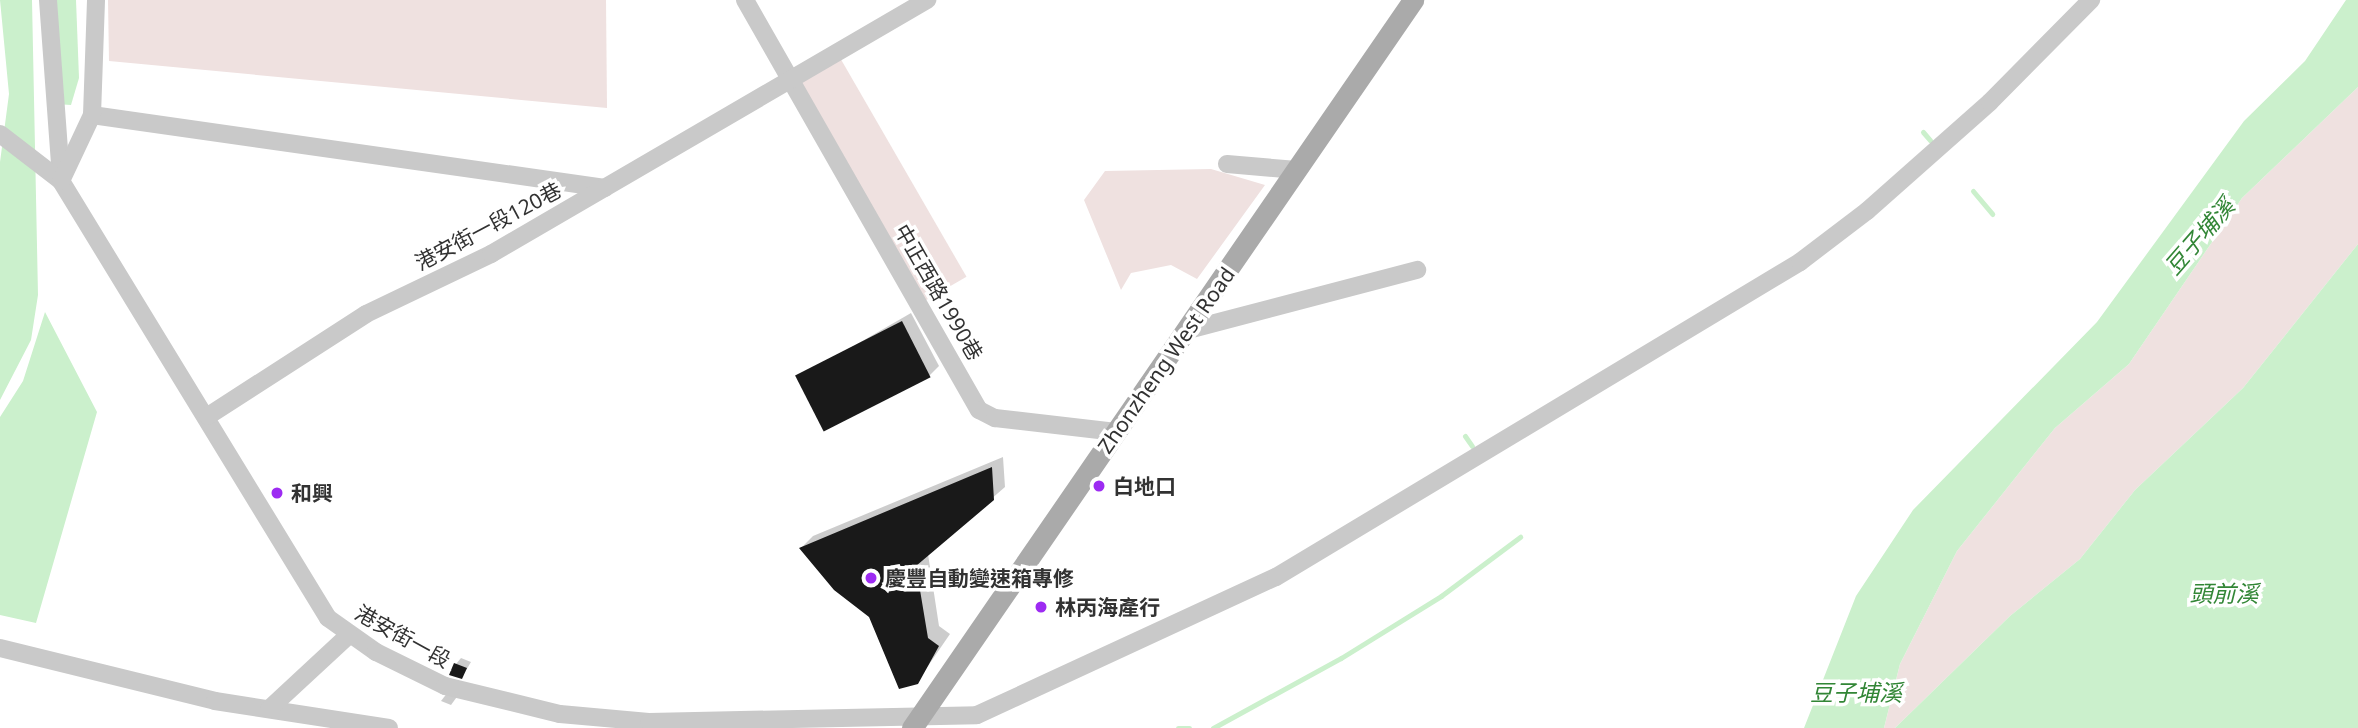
<!DOCTYPE html>
<html>
<head>
<meta charset="utf-8">
<style>
  body { margin:0 }
  #map { position:relative; width:2358px; height:728px; overflow:hidden; background:#fff; font-family:"Noto Sans","Noto Sans TC",sans-serif }
  div>[style] { position:absolute }
  .green>* { inset:0; background:#efe1e0; transform-origin:0 0 }
  .water>* { inset:0; background:#cbf0cc }
  .shadow>* { inset:0; background:#0003 }
  .stream>* { height:5px; margin:-2.5px; padding:0 2.5px; transform-origin:2.5px; border-radius:2.5px; background:#cbf0cc }
  .building>* { inset:0; background:#191919; transform-origin:0 0 }
  .minor>* { height:18px; margin:-9px; padding:0 9px; transform-origin:9px; border-radius:9px; background:#c9c9c9 }
  .major>* { height:21px; margin:-10.5px; padding:0 10.5px; transform-origin:10.5px; border-radius:10.5px; background:#aaa }
  .dots>* { width:19px; height:19px; translate:-50% -50%; box-sizing:border-box; border:4px solid #fff; border-radius:50% }
  span { translate:-50% -50%; white-space:nowrap; text-align:center; line-height:1.15; -webkit-text-stroke:7px #fff; paint-order:stroke }
  .street-label { font-size:21px; color:#323232 }
  .poi-label { font-size:21px; color:#323232; font-weight:700 }
  .left { translate:0 -50%; text-align:left }
  .water-label { font-size:23px; color:#328636; font-style:italic }
</style>
</head>
<body>
<div id="map">
  <div class="green">
    <i style="clip-path:polygon(108px 0,606px 0,607px 108px,109px 61px)"></i>
    <i style="left:839px;top:56px;width:255px;height:49px;rotate:60deg"></i>
    <i style="clip-path:polygon(2358px 87px,2358px 244px,2243px 388px,2135px 490px,2080px 559px,2010px 616px,1895px 728px,1884px 728px,1900px 664px,1957px 551px,2055px 428px,2129px 364px,2242px 198px)"></i>
    <i style="clip-path:polygon(1211px 169px,1265px 185px,1197px 279px,1171px 265px,1131px 273px,1121px 290px,1084px 200px,1105px 171px)"></i>
  </div>
  <div class="water">
    <i style="clip-path:polygon(0 0,32px 0,38px 295px,31px 340px,0 400px,0 162px,9px 94px)"></i>
    <i style="clip-path:polygon(50px 0,76px 0,79px 78px,71px 105px,56px 104px)"></i>
    <i style="clip-path:polygon(2346px 0,2358px 0,2358px 87px,2242px 198px,2129px 364px,2055px 428px,1957px 551px,1900px 664px,1884px 728px,1804px 728px,1856px 596px,1913px 510px,2097px 322px,2244px 121px,2305px 61px)"></i>
    <i style="clip-path:polygon(2358px 244px,2358px 728px,1895px 728px,2010px 616px,2080px 559px,2135px 490px,2243px 388px)"></i>
    <i style="clip-path:polygon(45px 312px,97px 412px,36px 623px,0 615px,0 417px,23px 381px)"></i>
  </div>
  <div class="shadow">
    <i style="clip-path:polygon(911px 313px,939px 366px,930px 375px,798px 378px)"></i>
    <i style="clip-path:polygon(1003px 457px,1005px 487px,928px 554px,939px 626px,950px 634px,917px 682px,871px 616px,801px 548px,813px 536px)"></i>
    <i style="clip-path:polygon(461px 658px,471px 662px,462px 677px,456px 664px)"></i>
    <i style="clip-path:polygon(448px 692px,459px 694px,451px 705px,441px 701px)"></i>
  </div>
  <div class="stream">
    <i style="left:1923px;top:132px;width:11px;rotate:49deg"></i>
    <i style="left:1973px;top:191px;width:30px;rotate:50deg"></i>
    <i style="left:1465px;top:436px;width:12px;rotate:55deg"></i>
    <i style="left:1178px;top:728px;width:11px"></i>
    <i style="left:1213px;top:728px;width:146px;rotate:-28.7deg"></i>
    <i style="left:1341px;top:658px;width:118px;rotate:-31.8deg"></i>
    <i style="left:1441px;top:596px;width:99px;rotate:-36.8deg"></i>
  </div>
  <div class="building">
    <i style="left:902px;top:321px;width:63px;height:120px;rotate:63deg"></i>
    <i style="clip-path:polygon(992px 467px,994px 500px,916px 566px,928px 638px,939px 646px,918px 684px,899px 689px,869px 617px,834px 590px,799px 548px)"></i>
    <i style="clip-path:polygon(454px 663px,467px 668px,462px 679px,449px 675px)"></i>
  </div>
  <div class="minor">
    <i style="left:48px;top:0;width:177px;rotate:85.8deg"></i>
    <i style="left:745px;top:0;width:472px;rotate:60.3deg"></i>
    <i style="left:979px;top:410px;width:18px;rotate:27deg"></i>
    <i style="left:995px;top:418px;width:122px;rotate:6.6deg"></i>
    <i style="left:92px;top:115px;width:518px;rotate:8.1deg"></i>
    <i style="left:0;top:134px;width:77px;rotate:37.6deg"></i>
    <i style="left:61px;top:181px;width:512px;rotate:58.58deg"></i>
    <i style="left:328px;top:618px;width:59px;rotate:35.3deg"></i>
    <i style="left:376px;top:652px;width:77px;rotate:26.2deg"></i>
    <i style="left:445px;top:686px;width:118px;rotate:13.7deg"></i>
    <i style="left:560px;top:714px;width:89px;rotate:5.1deg"></i>
    <i style="left:649px;top:722px;width:328px;rotate:-1.2deg"></i>
    <i style="left:977px;top:715px;width:329px;rotate:-24.8deg"></i>
    <i style="left:1276px;top:577px;width:611px;rotate:-31.01deg"></i>
    <i style="left:1800px;top:262px;width:84px;rotate:-37.3deg"></i>
    <i style="left:1867px;top:211px;width:164px;rotate:-41.5deg"></i>
    <i style="left:1990px;top:102px;width:144px;rotate:-45.3deg"></i>
    <i style="left:1227px;top:164px;width:70px;rotate:4.9deg"></i>
    <i style="left:61px;top:181px;width:73px;rotate:-64.8deg"></i>
    <i style="left:92px;top:115px;width:115px;rotate:-88deg"></i>
    <i style="left:1188px;top:330px;width:237px;rotate:-14.7deg"></i>
    <i style="left:208px;top:416px;width:188px;rotate:-32.8deg"></i>
    <i style="left:366px;top:314px;width:139px;rotate:-25.6deg"></i>
    <i style="left:491px;top:254px;width:505px;rotate:-30.22deg"></i>
    <i style="left:0;top:648px;width:221px;rotate:13.8deg"></i>
    <i style="left:215px;top:701px;width:176px;rotate:8.8deg"></i>
    <i style="left:269px;top:709px;width:109px;rotate:-42.8deg"></i>
  </div>
  <div class="major">
    <i style="left:912px;top:728px;width:884px;rotate:-55.46deg"></i>
  </div>
  <div class="dots">
    <i style="left:1099px;top:486px;background:#9d2bf2"></i>
    <i style="left:277px;top:493px;background:#9d2bf2"></i>
    <i style="left:871px;top:578px;background:#9d2bf2"></i>
    <i style="left:1041px;top:607px;background:#9d2bf2"></i>
  </div>
  <div class="street-label">
    <span style="left:488px;top:226px;rotate:-28deg">港安街一段120巷</span>
    <span style="left:939px;top:292px;rotate:60deg">中正西路1990巷</span>
    <span style="left:1166px;top:360px;rotate:-55deg">Zhonzheng West Road</span>
    <span style="left:403px;top:636px;rotate:29deg">港安街一段</span>
  </div>
  <div class="poi-label">
    <span class="left" style="left:1113px;top:486px">白地口</span>
    <span class="left" style="left:291px;top:493px">和興</span>
    <span class="left" style="left:885px;top:578px">慶豐自動變速箱專修</span>
    <span class="left" style="left:1055px;top:607px">林丙海產行</span>
  </div>
  <div class="water-label">
    <span style="left:2199px;top:236px;rotate:-49deg">豆子埔溪</span>
    <span style="left:2224px;top:593px">頭前溪</span>
    <span style="left:1856px;top:692px">豆子埔溪</span>
  </div>
</div>
</body>
</html>
